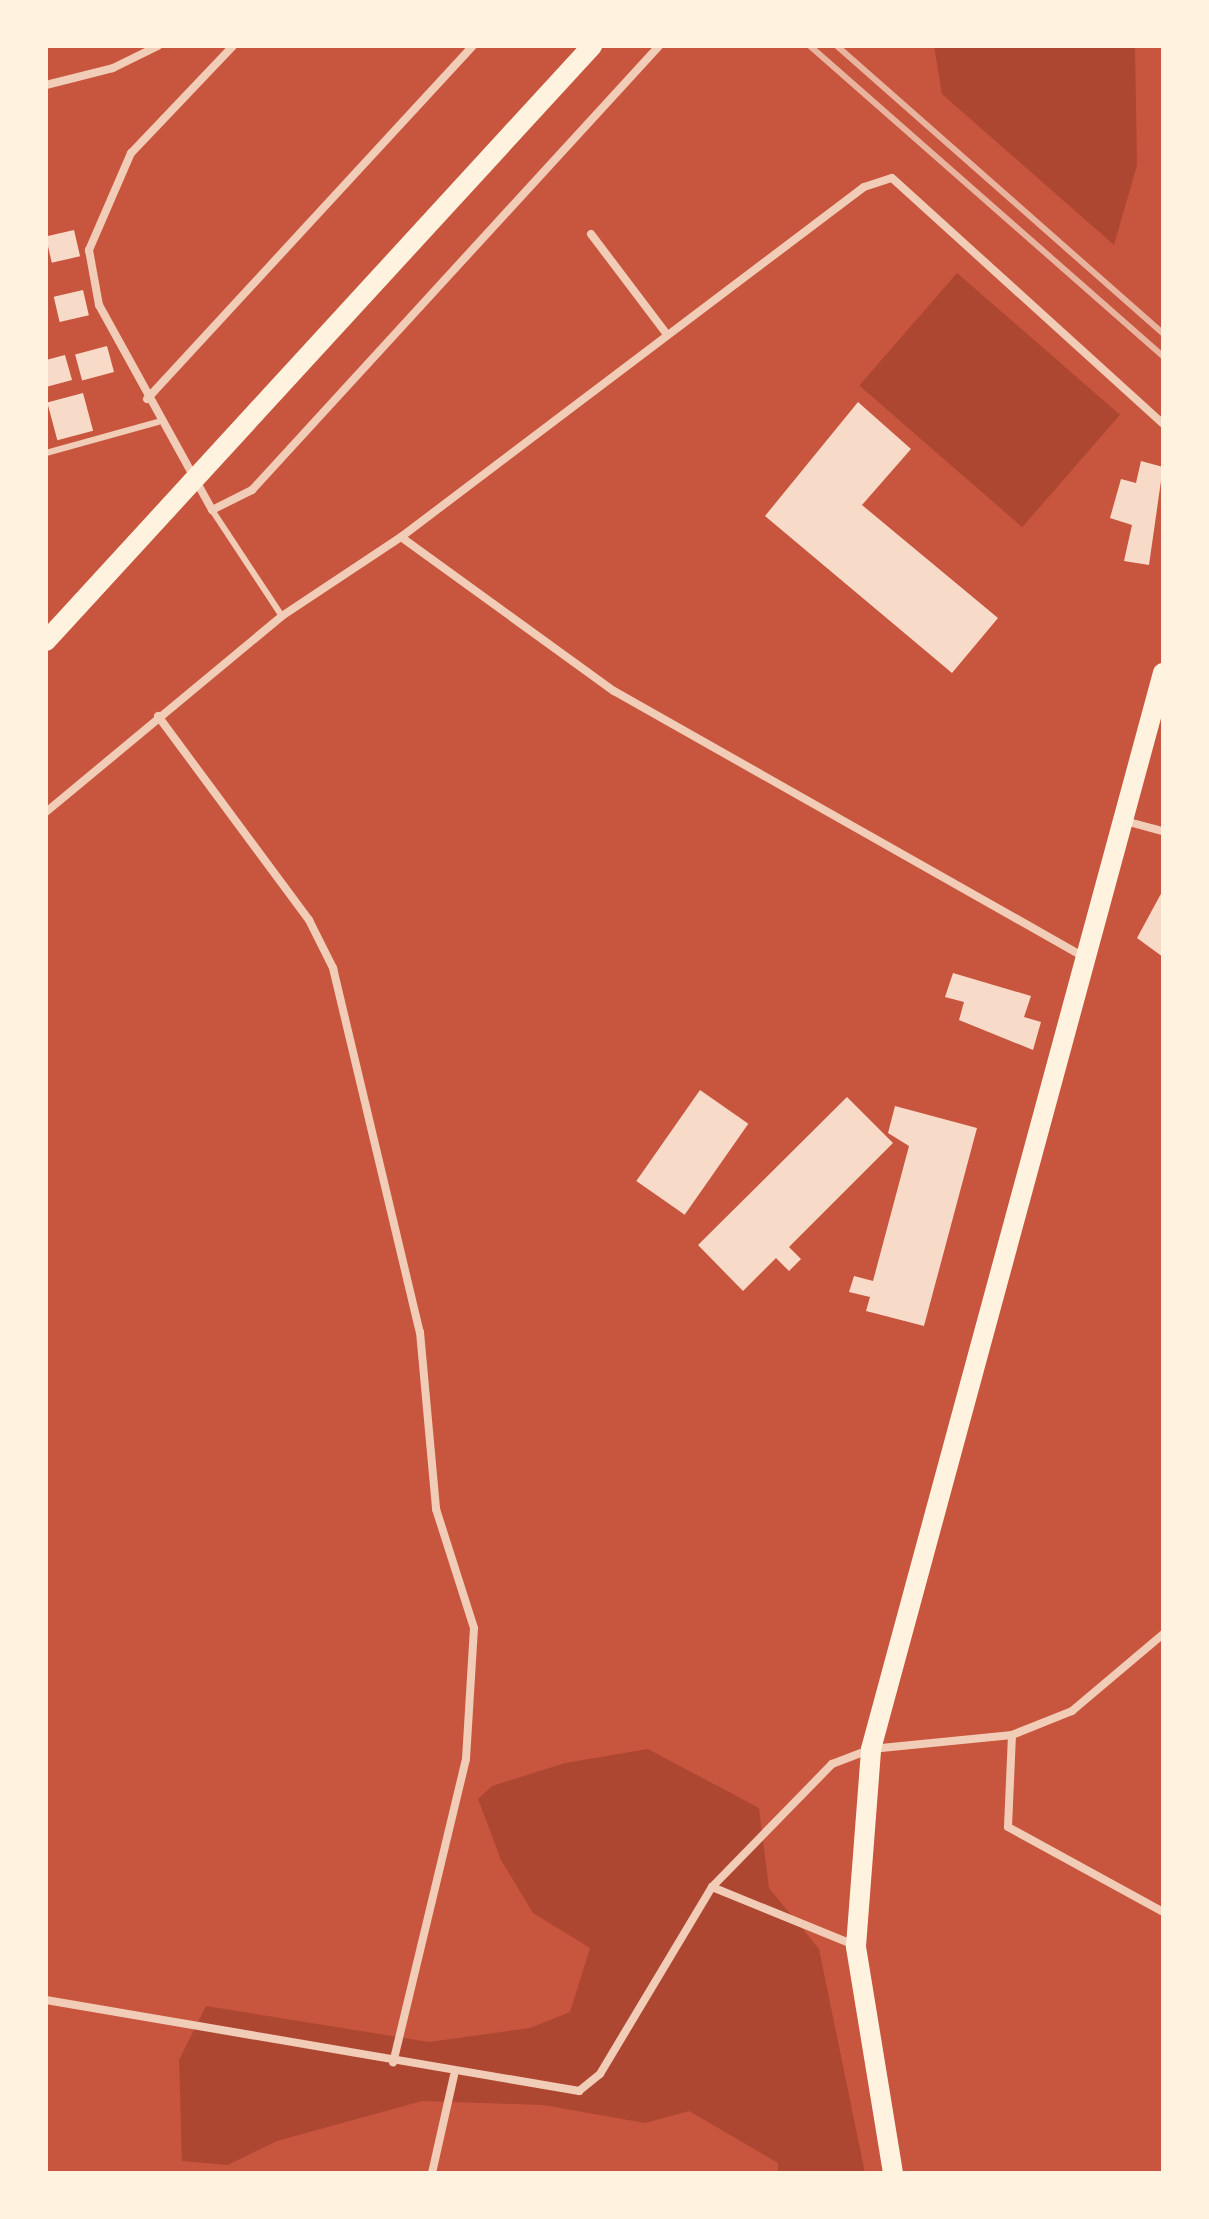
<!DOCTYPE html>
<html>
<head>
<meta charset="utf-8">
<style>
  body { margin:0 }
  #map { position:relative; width:1209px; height:2219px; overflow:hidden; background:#c8553d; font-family:"DejaVu Sans",sans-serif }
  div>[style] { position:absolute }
  .green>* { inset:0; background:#ae4732; transform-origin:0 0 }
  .building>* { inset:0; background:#f7dbc8; transform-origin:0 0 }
  .service>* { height:6px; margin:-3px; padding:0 3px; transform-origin:3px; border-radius:3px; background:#f1ccb7 }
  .minor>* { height:8px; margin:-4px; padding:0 4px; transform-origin:4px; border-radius:4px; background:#f1ccb7 }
  .primary>* { height:20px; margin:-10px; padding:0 10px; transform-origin:10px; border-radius:10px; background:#fff3e0 }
  .rail>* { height:6px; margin:-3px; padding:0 3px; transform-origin:3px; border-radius:3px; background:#e9b49f }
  span { translate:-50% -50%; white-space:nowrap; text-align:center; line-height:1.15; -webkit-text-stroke:8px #fff3e0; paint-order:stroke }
  .frame { position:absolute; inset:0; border:48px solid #fff3e0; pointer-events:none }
</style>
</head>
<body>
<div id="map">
  <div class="green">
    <i style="clip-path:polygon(934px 46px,1135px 46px,1137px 165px,1114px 245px,942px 94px)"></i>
    <i style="left:957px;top:273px;width:216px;height:149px;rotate:41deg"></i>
    <i style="clip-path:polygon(648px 1749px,759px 1808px,769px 1888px,819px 1949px,865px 2173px,778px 2173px,778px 2163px,689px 2111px,645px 2123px,543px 2105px,422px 2101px,277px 2141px,228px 2165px,182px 2161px,179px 2060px,206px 2006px,429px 2042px,530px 2028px,570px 2012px,590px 1948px,533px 1913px,501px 1860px,478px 1799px,492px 1786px,565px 1763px)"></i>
  </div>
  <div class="building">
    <i style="left:74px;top:230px;width:27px;height:29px;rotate:77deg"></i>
    <i style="left:83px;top:290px;width:26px;height:30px;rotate:77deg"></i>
    <i style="left:107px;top:346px;width:27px;height:33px;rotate:75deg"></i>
    <i style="clip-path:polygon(65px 355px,72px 380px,46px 387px,46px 360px)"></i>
    <i style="left:83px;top:393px;width:39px;height:37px;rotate:75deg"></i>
    <i style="clip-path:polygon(858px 402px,911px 449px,862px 505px,998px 618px,952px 673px,765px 516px)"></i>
    <i style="clip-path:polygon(1141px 461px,1163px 467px,1149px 565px,1124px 561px,1132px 525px,1110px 518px,1121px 479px,1136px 483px)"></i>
    <i style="clip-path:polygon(1163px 890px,1163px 957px,1137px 938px)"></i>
    <i style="clip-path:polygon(953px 973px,1031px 996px,1024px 1017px,1041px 1022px,1033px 1050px,959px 1020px,964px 1002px,945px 997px)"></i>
    <i style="left:700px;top:1090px;width:59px;height:111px;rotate:35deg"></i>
    <i style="clip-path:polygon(847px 1097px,893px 1143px,789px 1247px,801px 1259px,789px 1271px,776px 1258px,743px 1291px,698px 1245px)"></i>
    <i style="clip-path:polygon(895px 1106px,977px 1128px,924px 1326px,866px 1311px,870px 1297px,849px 1292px,854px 1276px,873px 1281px,909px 1146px,888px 1133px)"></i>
  </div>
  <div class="service">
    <i style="left:46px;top:453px;width:116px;rotate:-15.5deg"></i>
    <i style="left:212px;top:510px;width:127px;rotate:56.6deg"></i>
  </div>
  <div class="minor">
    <i style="left:233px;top:46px;width:148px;rotate:133.6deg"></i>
    <i style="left:131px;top:153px;width:106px;rotate:113.4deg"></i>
    <i style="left:89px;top:250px;width:56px;rotate:79.7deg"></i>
    <i style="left:99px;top:305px;width:234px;rotate:61.1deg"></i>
    <i style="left:212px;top:510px;width:45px;rotate:-26.6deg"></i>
    <i style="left:252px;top:490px;width:602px;rotate:-47.49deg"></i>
    <i style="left:46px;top:85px;width:69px;rotate:-14.2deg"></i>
    <i style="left:113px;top:68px;width:50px;rotate:-26.1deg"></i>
    <i style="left:591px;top:234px;width:124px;rotate:52.9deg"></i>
    <i style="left:147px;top:399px;width:481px;rotate:-47.3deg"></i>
    <i style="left:401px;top:537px;width:580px;rotate:-37.09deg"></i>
    <i style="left:864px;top:187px;width:29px;rotate:-18deg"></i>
    <i style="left:892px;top:178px;width:366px;rotate:42.2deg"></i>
    <i style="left:158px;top:716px;width:254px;rotate:53.5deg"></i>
    <i style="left:309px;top:920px;width:54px;rotate:63.4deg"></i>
    <i style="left:333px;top:968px;width:374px;rotate:76.6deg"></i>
    <i style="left:420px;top:1332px;width:178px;rotate:84.8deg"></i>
    <i style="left:436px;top:1509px;width:125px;rotate:72.3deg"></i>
    <i style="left:474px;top:1628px;width:131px;rotate:93.5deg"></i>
    <i style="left:466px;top:1759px;width:312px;rotate:103.5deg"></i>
    <i style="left:46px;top:812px;width:307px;rotate:-39.7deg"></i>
    <i style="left:282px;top:616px;width:143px;rotate:-33.6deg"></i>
    <i style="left:401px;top:537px;width:263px;rotate:35.9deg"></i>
    <i style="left:614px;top:691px;width:542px;rotate:29.5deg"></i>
    <i style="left:1125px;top:821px;width:39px;rotate:15deg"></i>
    <i style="left:1012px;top:1735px;width:92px;rotate:92.5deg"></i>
    <i style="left:1008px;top:1827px;width:177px;rotate:28.7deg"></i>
    <i style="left:712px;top:1887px;width:172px;rotate:-45.7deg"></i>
    <i style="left:832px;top:1764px;width:42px;rotate:-21deg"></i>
    <i style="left:871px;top:1749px;width:142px;rotate:-5.7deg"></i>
    <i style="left:1012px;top:1735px;width:65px;rotate:-21.8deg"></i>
    <i style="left:1072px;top:1711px;width:119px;rotate:-40.2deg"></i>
    <i style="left:46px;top:2000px;width:541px;rotate:9.69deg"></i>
    <i style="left:579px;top:2091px;width:27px;rotate:-39deg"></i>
    <i style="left:600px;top:2074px;width:218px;rotate:-59.1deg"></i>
    <i style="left:712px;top:1887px;width:153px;rotate:22.2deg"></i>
    <i style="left:432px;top:2173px;width:100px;rotate:-77.3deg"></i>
  </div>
  <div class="primary">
    <i style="left:46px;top:641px;width:808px;rotate:-47.46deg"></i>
    <i style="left:893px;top:2173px;width:230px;rotate:-99.3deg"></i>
    <i style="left:856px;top:1946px;width:198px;rotate:-85.6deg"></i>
    <i style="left:871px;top:1749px;width:1115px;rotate:-74.82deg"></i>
  </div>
  <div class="rail">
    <i style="left:810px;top:46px;width:470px;rotate:41.3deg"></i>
    <i style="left:837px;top:46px;width:434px;rotate:41.4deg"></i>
  </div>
  <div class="frame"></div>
</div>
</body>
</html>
